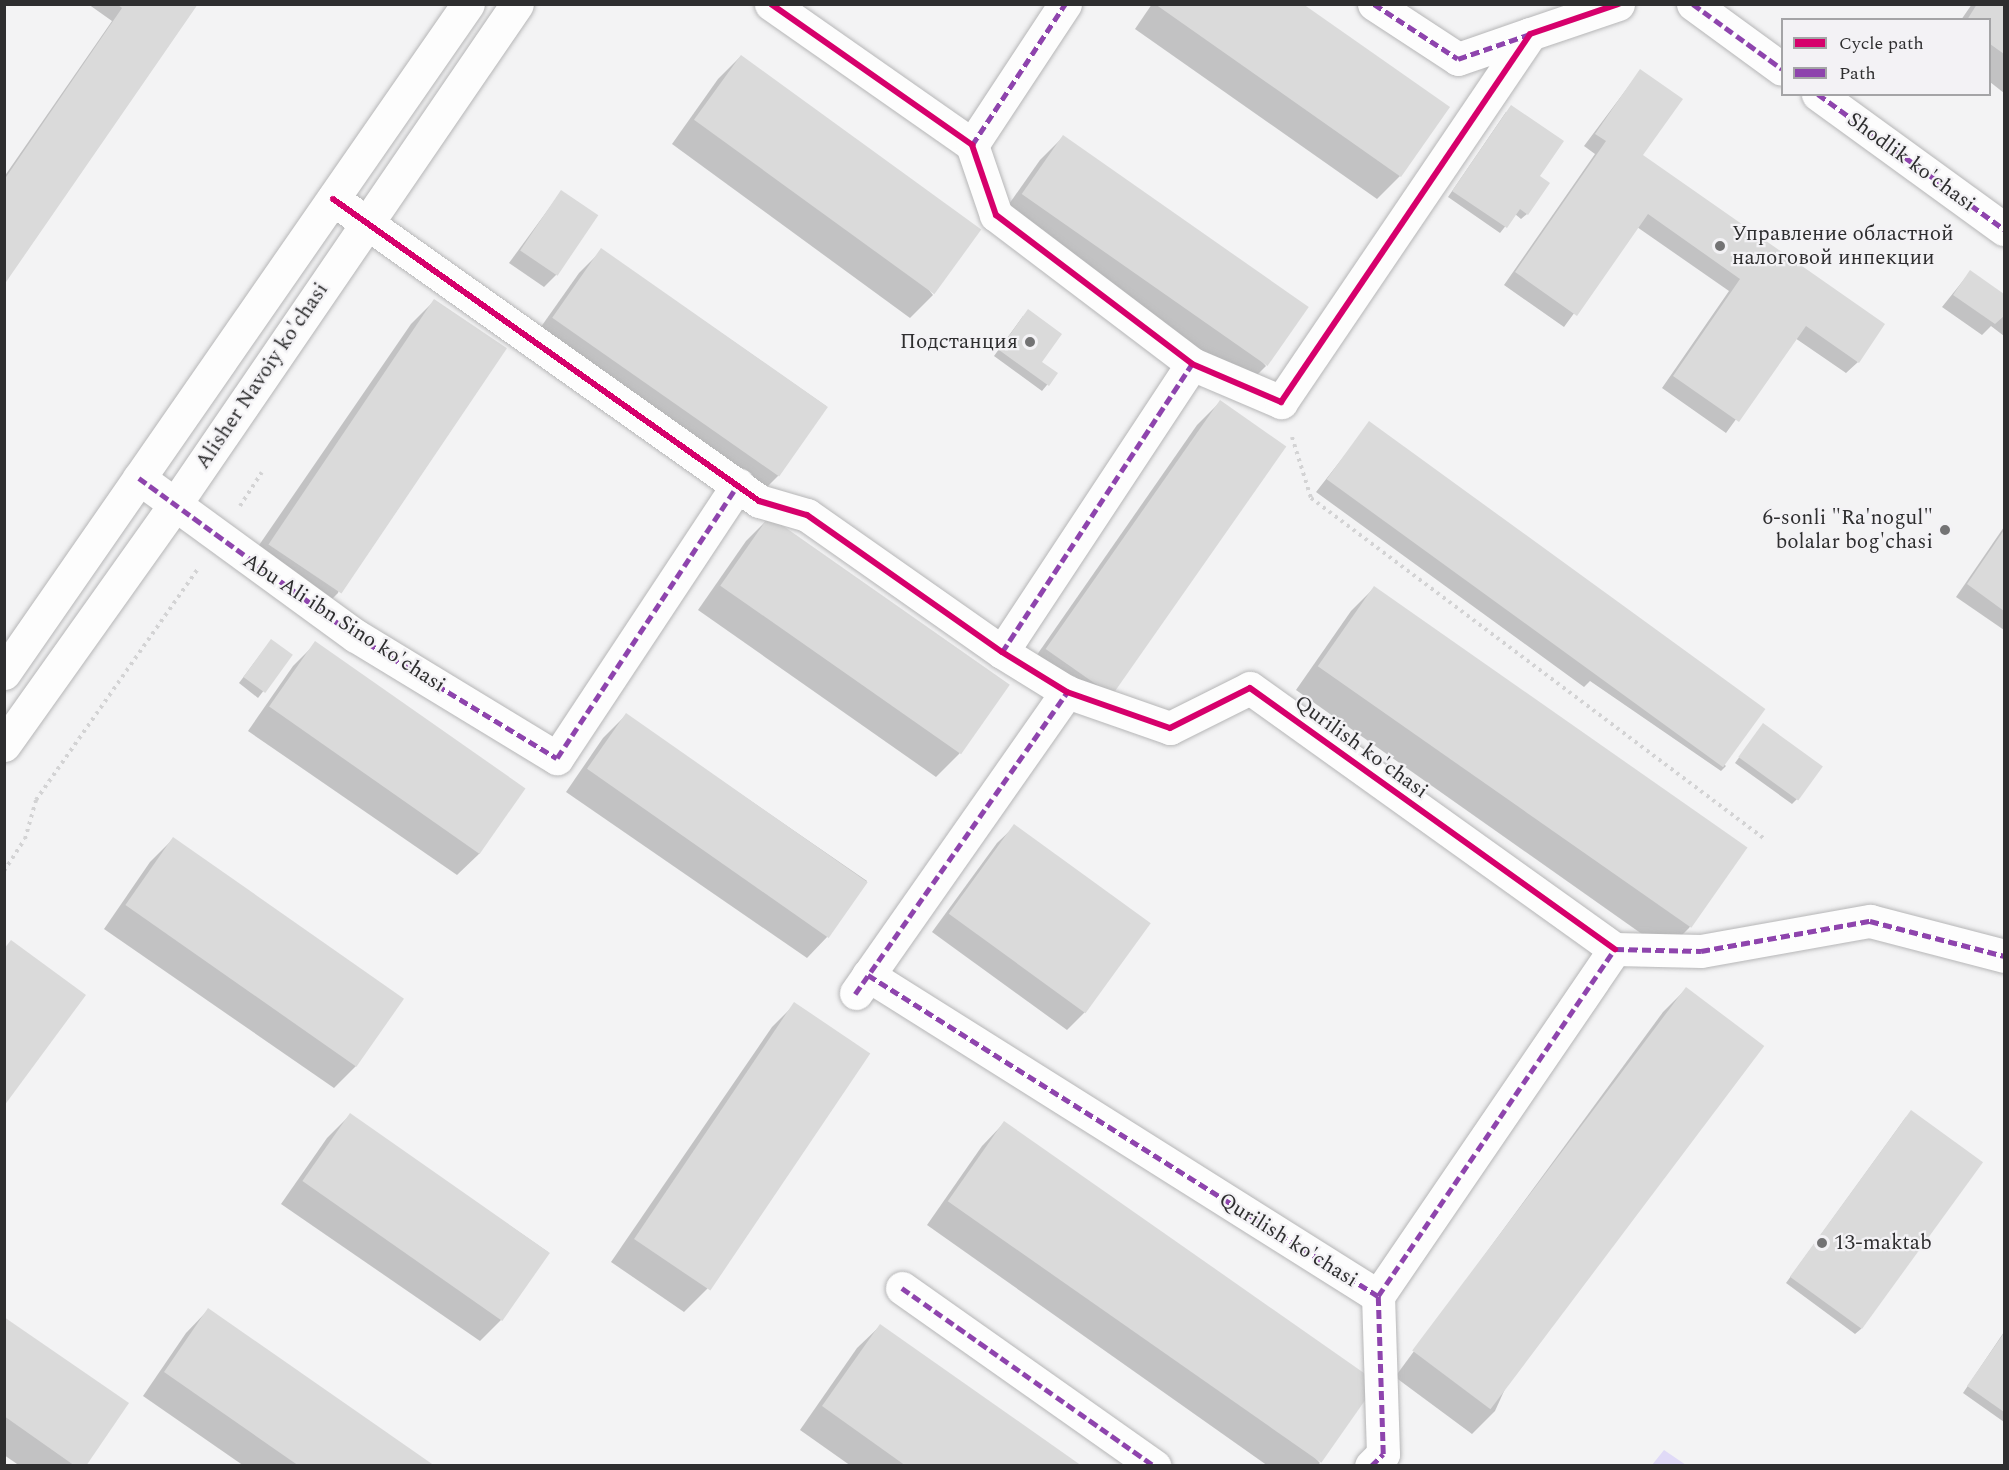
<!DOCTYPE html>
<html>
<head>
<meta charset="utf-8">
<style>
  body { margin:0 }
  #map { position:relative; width:2009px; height:1470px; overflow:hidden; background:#f3f3f4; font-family:Spectral,serif }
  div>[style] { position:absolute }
  .green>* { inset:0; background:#e0daf7 }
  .shadow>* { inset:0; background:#0003 }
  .building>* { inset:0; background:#dadada; transform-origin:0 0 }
  .path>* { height:4px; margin-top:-2px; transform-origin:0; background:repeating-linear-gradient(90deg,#d3d3d4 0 3px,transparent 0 7.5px) }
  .roads { filter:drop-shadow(0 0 2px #b6b6b7) drop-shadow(0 0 2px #b6b6b7) }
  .minor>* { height:33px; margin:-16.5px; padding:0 16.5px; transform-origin:16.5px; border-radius:16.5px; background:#fdfdfd }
  .major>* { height:33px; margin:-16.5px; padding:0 16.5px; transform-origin:16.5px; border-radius:16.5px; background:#fdfdfd }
  .quiet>* { height:4.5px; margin-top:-2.25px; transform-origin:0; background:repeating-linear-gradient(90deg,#8e44ad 0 9px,transparent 0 13.5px) }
  .cycleway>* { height:6px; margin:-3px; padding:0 3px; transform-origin:3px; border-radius:3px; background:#d6006c }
  .dots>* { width:16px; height:16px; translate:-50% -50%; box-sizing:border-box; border:3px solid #f3f2f5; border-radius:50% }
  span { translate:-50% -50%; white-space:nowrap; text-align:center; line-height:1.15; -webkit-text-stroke:4.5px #f3f2f5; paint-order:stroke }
  .street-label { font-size:21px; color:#2e2e2f }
  .poi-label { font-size:21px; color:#2e2e2f }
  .left { translate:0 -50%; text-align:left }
  .right { translate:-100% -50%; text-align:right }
  .frame { position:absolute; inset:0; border:6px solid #2e2e2f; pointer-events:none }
  .legend { position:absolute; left:1781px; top:18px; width:210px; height:78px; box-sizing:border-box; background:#f3f2f5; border:2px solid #a4a4a6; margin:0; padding:8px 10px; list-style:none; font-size:18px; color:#2e2e2f }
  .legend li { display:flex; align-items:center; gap:12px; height:30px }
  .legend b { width:30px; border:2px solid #a4a4a6 }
</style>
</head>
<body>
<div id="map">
  <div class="green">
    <i style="clip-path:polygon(1664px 1450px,1686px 1465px,1652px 1465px)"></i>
  </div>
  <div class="shadow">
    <i style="clip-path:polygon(88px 4px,196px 4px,4px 282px,4px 177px,112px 21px)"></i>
    <i style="clip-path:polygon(1152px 4px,1300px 4px,1448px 108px,1400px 176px,1377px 199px,1135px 29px)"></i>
    <i style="clip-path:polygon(1972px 4px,2004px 4px,2004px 93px,1990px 82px,1990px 20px,1961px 20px)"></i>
    <i style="clip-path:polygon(741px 56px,933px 295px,910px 318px,672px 144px,718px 79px)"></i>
    <i style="clip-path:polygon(1640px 71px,1641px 156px,1858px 362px,1846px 373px,1795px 338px,1726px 433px,1662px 388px,1729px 291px,1637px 227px,1564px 327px,1504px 285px,1595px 154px,1584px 146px)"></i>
    <i style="clip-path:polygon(1506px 112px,1538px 177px,1527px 214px,1521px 219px,1515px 214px,1500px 233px,1448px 197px)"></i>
    <i style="clip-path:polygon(1063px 137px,1266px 366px,1243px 389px,1000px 217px,1040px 160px)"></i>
    <i style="clip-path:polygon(561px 192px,556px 275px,544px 287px,509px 263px)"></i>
    <i style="clip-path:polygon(602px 250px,826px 406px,780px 474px,757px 497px,531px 341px,579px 273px)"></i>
    <i style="clip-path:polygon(1970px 272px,2004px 296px,2004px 336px,1991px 326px,1982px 335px,1942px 307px)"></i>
    <i style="clip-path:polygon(434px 301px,338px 593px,315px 616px,244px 567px,411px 324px)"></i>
    <i style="clip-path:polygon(1023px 316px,1040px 362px,1056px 374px,1042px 391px,994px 356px)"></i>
    <i style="clip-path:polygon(1220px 402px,1111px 694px,1088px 717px,1025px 672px,1197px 425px)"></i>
    <i style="clip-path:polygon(1370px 423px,1726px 766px,1721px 771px,1590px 681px,1584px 687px,1316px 492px)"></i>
    <i style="clip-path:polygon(769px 518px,1007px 686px,959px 754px,936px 777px,698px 610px,746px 541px)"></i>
    <i style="clip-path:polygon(2004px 527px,2004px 630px,1956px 597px)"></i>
    <i style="clip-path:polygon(1374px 588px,1744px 850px,1689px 928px,1666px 951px,1296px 690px,1351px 611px)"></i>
    <i style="clip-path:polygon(316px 643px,480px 853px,457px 875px,248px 731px,293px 666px)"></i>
    <i style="clip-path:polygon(266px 647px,291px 655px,258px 698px,239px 683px)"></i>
    <i style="clip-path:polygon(626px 715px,867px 881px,829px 935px,807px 958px,566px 792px,603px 738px)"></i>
    <i style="clip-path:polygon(1758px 731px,1797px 799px,1792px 804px,1735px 763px)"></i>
    <i style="clip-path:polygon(1015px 826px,1149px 924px,1085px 1012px,1067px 1030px,932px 932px,997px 843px)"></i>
    <i style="clip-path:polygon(173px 839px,357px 1065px,334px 1088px,104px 929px,150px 862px)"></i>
    <i style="clip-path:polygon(1686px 989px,1495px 1411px,1472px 1434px,1395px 1377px,1663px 1012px)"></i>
    <i style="clip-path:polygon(795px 1004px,868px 1055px,707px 1289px,684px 1312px,611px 1262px,772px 1027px)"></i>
    <i style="clip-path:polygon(350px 1115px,548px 1252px,503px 1318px,480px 1341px,281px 1204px,327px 1138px)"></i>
    <i style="clip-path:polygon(1906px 1117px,1861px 1329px,1855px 1334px,1786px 1283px)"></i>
    <i style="clip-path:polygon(1004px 1123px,1320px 1463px,1317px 1466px,1268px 1466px,927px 1225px,982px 1146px)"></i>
    <i style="clip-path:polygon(208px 1310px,432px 1466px,244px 1466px,143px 1396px,186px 1333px)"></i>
    <i style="clip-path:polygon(4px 1319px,85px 1466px,20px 1466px,4px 1455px)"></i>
    <i style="clip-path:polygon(880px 1326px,1079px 1466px,851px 1466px,800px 1430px,857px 1348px)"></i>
    <i style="clip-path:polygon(2004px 1332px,2004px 1422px,1963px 1393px)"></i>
  </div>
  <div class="building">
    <i style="clip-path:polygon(117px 4px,198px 4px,4px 285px,4px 180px,122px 8px)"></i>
    <i style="clip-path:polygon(1155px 4px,1303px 4px,1450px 107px,1401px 177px)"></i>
    <i style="clip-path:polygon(1977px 4px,2004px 4px,2004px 54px,1990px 44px,1990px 20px,1967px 20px)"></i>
    <i style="left:741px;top:55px;width:297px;height:80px;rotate:36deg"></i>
    <i style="clip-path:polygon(1640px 69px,1683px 99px,1643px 155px,1885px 324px,1859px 363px,1806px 326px,1739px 422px,1673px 376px,1740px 279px,1648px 214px,1577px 316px,1515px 272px,1606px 141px,1595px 134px)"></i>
    <i style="clip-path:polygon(1511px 105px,1564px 141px,1540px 176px,1550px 183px,1528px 215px,1520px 209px,1507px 228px,1452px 191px)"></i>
    <i style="left:1063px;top:135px;width:300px;height:72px;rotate:35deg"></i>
    <i style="left:561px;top:190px;width:45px;height:73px;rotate:34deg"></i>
    <i style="left:601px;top:248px;width:277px;height:85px;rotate:35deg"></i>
    <i style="clip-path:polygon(1970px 270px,2004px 294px,2004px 316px,1995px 324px,1953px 295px)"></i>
    <i style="left:434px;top:299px;width:88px;height:296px;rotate:34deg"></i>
    <i style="clip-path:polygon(1028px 309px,1062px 334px,1042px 362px,1058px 373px,1049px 386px,999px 350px)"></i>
    <i style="left:1220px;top:400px;width:81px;height:304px;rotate:35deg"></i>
    <i style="left:1369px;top:421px;width:490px;height:72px;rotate:36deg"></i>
    <i style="left:769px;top:516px;width:294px;height:85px;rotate:35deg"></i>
    <i style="clip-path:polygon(2004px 530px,2004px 611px,1967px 584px)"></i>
    <i style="left:1374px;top:586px;width:456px;height:98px;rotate:35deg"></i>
    <i style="left:271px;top:639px;width:27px;height:47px;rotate:36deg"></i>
    <i style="left:315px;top:641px;width:257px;height:80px;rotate:35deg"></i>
    <i style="left:626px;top:713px;width:295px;height:68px;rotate:35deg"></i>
    <i style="left:1763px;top:723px;width:74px;height:42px;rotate:36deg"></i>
    <i style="left:1014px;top:824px;width:169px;height:111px;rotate:36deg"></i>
    <i style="left:173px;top:837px;width:282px;height:83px;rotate:35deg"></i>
    <i style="clip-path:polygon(11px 940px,86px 995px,4px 1106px,4px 949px)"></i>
    <i style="left:1686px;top:987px;width:98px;height:455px;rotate:37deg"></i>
    <i style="left:794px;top:1002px;width:92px;height:286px;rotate:34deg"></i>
    <i style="left:1911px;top:1110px;width:89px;height:206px;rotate:36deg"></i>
    <i style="left:350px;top:1113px;width:244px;height:83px;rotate:35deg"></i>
    <i style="left:1004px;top:1121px;width:456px;height:98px;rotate:35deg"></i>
    <i style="clip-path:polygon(208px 1308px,435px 1466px,299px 1466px,164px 1372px)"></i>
    <i style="clip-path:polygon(4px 1317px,129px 1403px,86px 1466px,75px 1466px,4px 1416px)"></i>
    <i style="clip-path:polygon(880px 1324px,1082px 1466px,906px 1466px,822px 1406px)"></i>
    <i style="clip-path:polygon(2004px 1333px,2004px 1412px,1967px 1386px)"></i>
  </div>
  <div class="path">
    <i style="left:1292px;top:437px;width:64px;rotate:72.7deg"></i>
    <i style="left:1311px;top:498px;width:569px;rotate:36.93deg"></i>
    <i style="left:240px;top:506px;width:40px;rotate:-57.1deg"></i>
    <i style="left:4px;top:871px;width:38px;rotate:-57deg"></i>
    <i style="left:25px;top:839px;width:41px;rotate:-74.2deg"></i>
    <i style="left:36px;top:800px;width:284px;rotate:-55deg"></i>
  </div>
  <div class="roads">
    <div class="minor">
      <i style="left:771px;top:4px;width:246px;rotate:35deg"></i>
      <i style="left:972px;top:145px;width:74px;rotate:71.1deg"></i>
      <i style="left:996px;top:215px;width:246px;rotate:37.2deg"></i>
      <i style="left:1192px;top:364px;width:97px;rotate:23.1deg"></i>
      <i style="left:1281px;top:402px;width:444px;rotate:-55.9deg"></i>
      <i style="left:1530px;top:34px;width:93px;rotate:-18.8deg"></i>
      <i style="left:1374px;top:4px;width:100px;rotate:33.2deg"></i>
      <i style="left:1458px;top:59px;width:76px;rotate:-19.1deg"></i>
      <i style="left:1693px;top:4px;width:110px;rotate:36.1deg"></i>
      <i style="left:1818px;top:94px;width:230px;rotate:36deg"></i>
      <i style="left:972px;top:145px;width:169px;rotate:-56.6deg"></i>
      <i style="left:333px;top:199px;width:522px;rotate:35.33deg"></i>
      <i style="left:759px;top:501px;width:50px;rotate:16.3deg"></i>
      <i style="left:807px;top:515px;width:238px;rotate:35.1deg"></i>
      <i style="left:1002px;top:652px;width:76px;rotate:31.6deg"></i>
      <i style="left:1067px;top:692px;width:109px;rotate:19.3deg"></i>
      <i style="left:1170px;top:728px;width:89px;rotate:-26.6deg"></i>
      <i style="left:1250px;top:688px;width:449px;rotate:35.6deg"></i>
      <i style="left:139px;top:478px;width:268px;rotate:36.1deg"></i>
      <i style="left:356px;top:636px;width:235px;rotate:31.3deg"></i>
      <i style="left:557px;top:758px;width:328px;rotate:-56.5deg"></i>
      <i style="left:1002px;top:652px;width:345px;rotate:-56.6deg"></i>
      <i style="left:1615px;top:949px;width:86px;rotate:1.3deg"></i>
      <i style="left:1701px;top:951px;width:172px;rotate:-10.1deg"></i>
      <i style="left:1870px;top:921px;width:138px;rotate:14.6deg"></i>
      <i style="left:868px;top:975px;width:603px;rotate:32.19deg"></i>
      <i style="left:856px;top:993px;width:368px;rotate:-55deg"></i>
      <i style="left:902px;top:1288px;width:309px;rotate:35.2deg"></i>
      <i style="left:1378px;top:1296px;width:420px;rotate:-55.7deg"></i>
      <i style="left:1371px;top:1466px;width:17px;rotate:-45deg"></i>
      <i style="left:1383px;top:1454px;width:158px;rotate:-91.8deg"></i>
    </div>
    <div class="major">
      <i style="left:4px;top:673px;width:814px;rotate:-55.26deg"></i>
      <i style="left:4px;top:745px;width:297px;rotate:-54.6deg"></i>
      <i style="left:176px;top:503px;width:604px;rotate:-55.65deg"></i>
    </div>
  </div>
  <div class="quiet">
    <i style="left:1374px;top:4px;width:100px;rotate:33.2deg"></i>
    <i style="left:1458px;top:59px;width:76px;rotate:-19.1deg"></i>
    <i style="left:1693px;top:4px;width:110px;rotate:36.1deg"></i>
    <i style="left:1818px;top:94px;width:230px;rotate:36deg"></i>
    <i style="left:972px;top:145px;width:169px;rotate:-56.6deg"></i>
    <i style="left:139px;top:478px;width:268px;rotate:36.1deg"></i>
    <i style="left:356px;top:636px;width:235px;rotate:31.3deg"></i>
    <i style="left:557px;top:758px;width:328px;rotate:-56.5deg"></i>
    <i style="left:1002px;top:652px;width:345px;rotate:-56.6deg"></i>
    <i style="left:1615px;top:949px;width:86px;rotate:1.3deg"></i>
    <i style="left:1701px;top:951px;width:172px;rotate:-10.1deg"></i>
    <i style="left:1870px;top:921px;width:138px;rotate:14.6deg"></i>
    <i style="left:868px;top:975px;width:603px;rotate:32.19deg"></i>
    <i style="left:855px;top:994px;width:369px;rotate:-54.9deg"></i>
    <i style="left:902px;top:1288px;width:309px;rotate:35.2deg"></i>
    <i style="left:1378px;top:1296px;width:420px;rotate:-55.7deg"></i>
    <i style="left:1371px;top:1466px;width:17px;rotate:-45deg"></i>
    <i style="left:1383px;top:1454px;width:158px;rotate:-91.8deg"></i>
  </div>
  <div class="cycleway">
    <i style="left:771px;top:4px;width:246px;rotate:35deg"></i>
    <i style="left:972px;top:145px;width:74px;rotate:71.1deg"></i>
    <i style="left:996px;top:215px;width:246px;rotate:37.2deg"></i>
    <i style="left:1192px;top:364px;width:97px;rotate:23.1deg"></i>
    <i style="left:1281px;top:402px;width:444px;rotate:-55.9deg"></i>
    <i style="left:1530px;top:34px;width:93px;rotate:-18.8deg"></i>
    <i style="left:333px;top:199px;width:522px;rotate:35.33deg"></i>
    <i style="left:759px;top:501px;width:50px;rotate:16.3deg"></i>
    <i style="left:807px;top:515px;width:238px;rotate:35.1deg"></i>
    <i style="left:1002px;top:652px;width:76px;rotate:31.6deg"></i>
    <i style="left:1067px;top:692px;width:109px;rotate:19.3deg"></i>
    <i style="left:1170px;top:728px;width:89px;rotate:-26.6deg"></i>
    <i style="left:1250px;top:688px;width:449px;rotate:35.6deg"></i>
  </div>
  <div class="dots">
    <i style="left:1720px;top:246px;background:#737374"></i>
    <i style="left:1030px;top:342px;background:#737374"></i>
    <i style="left:1945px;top:530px;background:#737374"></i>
    <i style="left:1822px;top:1243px;background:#737374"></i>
  </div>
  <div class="street-label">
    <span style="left:1911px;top:162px;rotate:36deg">Shodlik ko'chasi</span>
    <span style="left:262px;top:376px;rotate:-56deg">Alisher Navoiy ko'chasi</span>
    <span style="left:344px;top:623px;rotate:33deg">Abu Ali ibn Sino ko'chasi</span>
    <span style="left:1361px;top:747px;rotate:36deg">Qurilish ko'chasi</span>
    <span style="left:1288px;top:1240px;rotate:32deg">Qurilish ko'chasi</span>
  </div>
  <div class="poi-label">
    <span class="left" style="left:1732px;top:246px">Управление областной<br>налоговой инпекции</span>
    <span class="right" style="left:1018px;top:342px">Подстанция</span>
    <span class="right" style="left:1933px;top:530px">6-sonli "Ra'nogul"<br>bolalar bog'chasi</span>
    <span class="left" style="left:1834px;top:1243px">13-maktab</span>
  </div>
  <div class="frame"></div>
  <ul class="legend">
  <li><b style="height:8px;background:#d6006c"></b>Cycle path</li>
  <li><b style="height:8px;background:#8e44ad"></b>Path</li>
  </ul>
</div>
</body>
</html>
